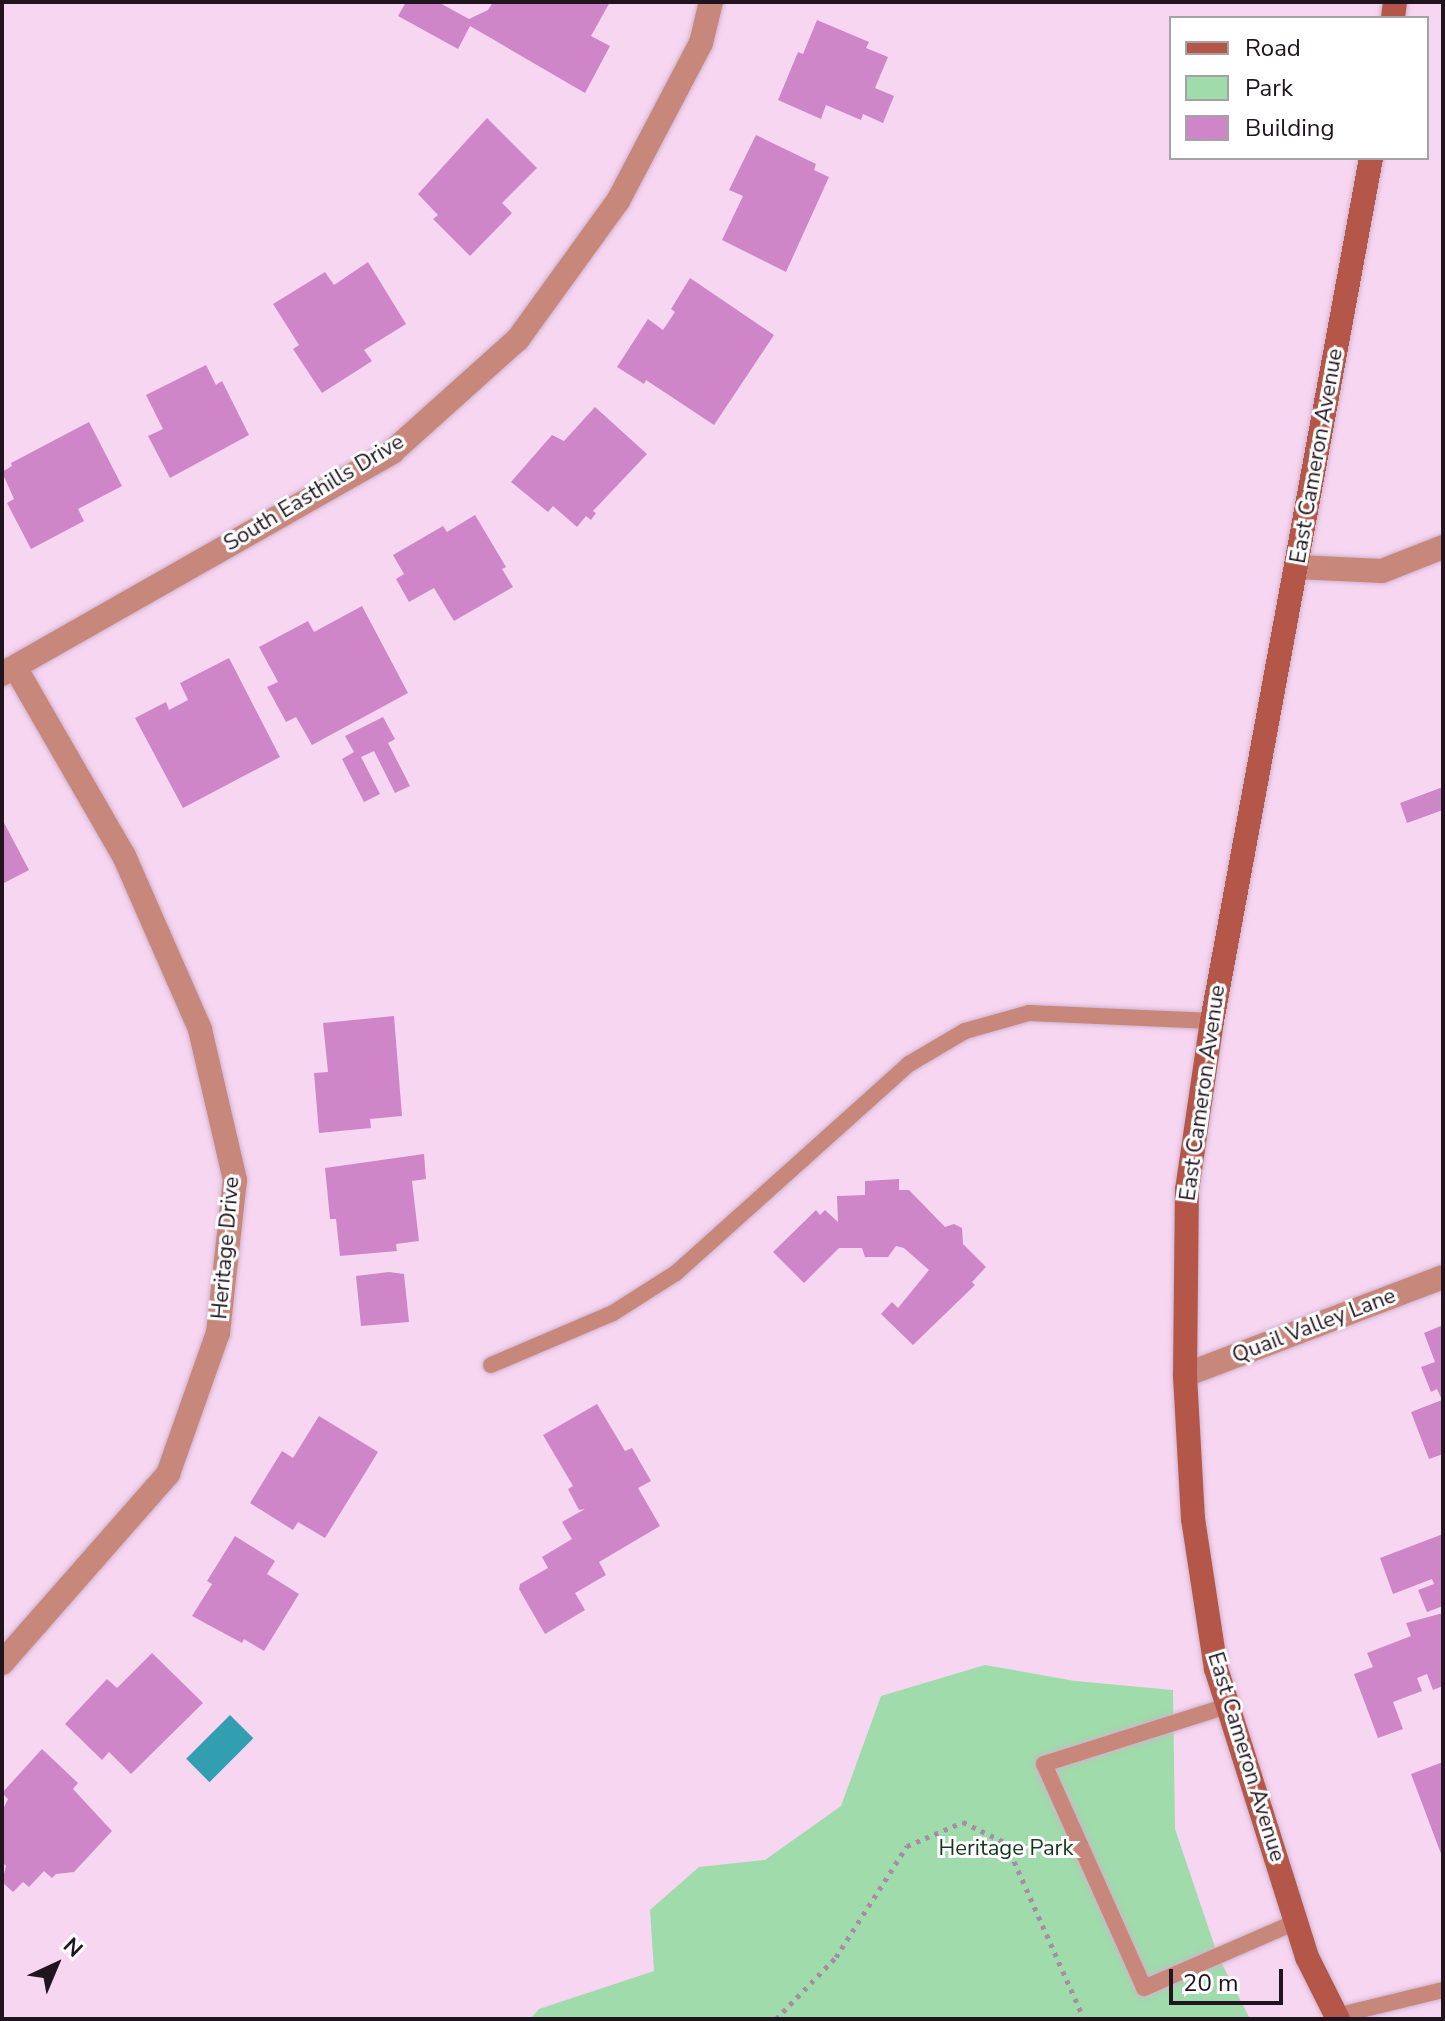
<!DOCTYPE html>
<html>
<head>
<meta charset="utf-8">
<style>
  body { margin:0 }
  #map { position:relative; width:1445px; height:2021px; overflow:hidden; background:#f7d6f2; font-family:"Nunito Sans",sans-serif }
  div>[style] { position:absolute }
  .green>* { inset:0; background:#9fdbab }
  .water>* { inset:0; background:#329fb1; transform-origin:0 0 }
  .building>* { inset:0; background:#cf86c8 }
  .path>* { height:5px; margin-top:-2.5px; transform-origin:0; background:repeating-linear-gradient(90deg,#a68da3 0 4px,transparent 0 10px) }
  .roads { filter:drop-shadow(0 0 2px #d0b3cc) drop-shadow(0 0 2px #d0b3cc) }
  .lane>* { height:16px; margin:-8px; padding:0 8px; transform-origin:8px; border-radius:8px; background:#c8877b }
  .street>* { height:24px; margin:-12px; padding:0 12px; transform-origin:12px; border-radius:12px; background:#c8877b }
  .secondary>* { height:24px; margin:-12px; padding:0 12px; transform-origin:12px; border-radius:12px; background:#b55748 }
  span { translate:-50% -50%; white-space:nowrap; text-align:center; line-height:1.15; -webkit-text-stroke:6px #fff; paint-order:stroke }
  .street-label { font-size:22px; color:#20151f }
  .park-label { font-size:22px; color:#15381f }
  .frame { position:absolute; inset:0; border:4px solid #20151f; pointer-events:none }
  .legend { position:absolute; left:1169px; top:16px; width:260px; height:144px; box-sizing:border-box; background:#fff; border:2px solid #a6a1a5; margin:0; padding:10px 14px; list-style:none; font-size:24px; color:#20151f }
  .legend li { display:flex; align-items:center; gap:16px; height:40px }
  .legend b { width:40px; border:2px solid #a6a1a5 }
  .north { position:absolute; left:16px; top:1925px; width:80px; height:80px; -webkit-text-stroke:6px #fff; paint-order:stroke; rotate:44deg; font-size:22px; font-weight:700; line-height:32px; text-align:center; color:#20151f }
  .north::after { content:''; display:block; margin:auto; width:28px; height:36px; background:#20151f; clip-path:polygon(50% 0,100% 100%,50% 72%,0 100%) }
  .scale { position:absolute; left:1169px; top:1969px; width:114px; height:36px; box-sizing:border-box; border:4px solid #20151f; border-top:0; padding-left:10px; font-size:24px; line-height:28px; white-space:nowrap; color:#20151f; -webkit-text-stroke:6px #fff; paint-order:stroke }
</style>
</head>
<body>
<div id="map">
  <div class="green">
    <i style="clip-path:polygon(985px 1665px,1075px 1681px,1173px 1690px,1175px 1829px,1218px 1956px,1250px 2019px,530px 2019px,539px 2009px,654px 1971px,650px 1910px,699px 1867px,765px 1860px,841px 1806px,881px 1696px)"></i>
  </div>
  <div class="water">
    <i style="left:230px;top:1715px;width:33px;height:62px;rotate:45deg"></i>
  </div>
  <div class="building">
    <i style="clip-path:polygon(406px 2px,438px 2px,469px 19px,488px 10px,493px 2px,610px 2px,591px 36px,610px 46px,585px 93px,470px 26px,458px 49px,398px 16px)"></i>
    <i style="clip-path:polygon(817px 20px,869px 42px,866px 48px,888px 57px,875px 88px,894px 96px,883px 123px,863px 114px,861px 120px,826px 105px,821px 119px,778px 100px,798px 52px,803px 54px)"></i>
    <i style="clip-path:polygon(487px 118px,537px 168px,502px 203px,512px 213px,470px 256px,433px 219px,438px 215px,418px 194px)"></i>
    <i style="clip-path:polygon(756px 135px,816px 164px,814px 170px,829px 177px,786px 272px,722px 240px,743px 196px,729px 190px)"></i>
    <i style="clip-path:polygon(368px 262px,406px 324px,364px 350px,372px 361px,322px 393px,293px 349px,299px 345px,273px 304px,325px 272px,334px 285px)"></i>
    <i style="clip-path:polygon(690px 278px,774px 335px,714px 425px,646px 380px,644px 384px,617px 367px,648px 319px,663px 330px,675px 312px,671px 309px)"></i>
    <i style="clip-path:polygon(206px 365px,216px 385px,222px 381px,249px 435px,170px 478px,148px 436px,163px 429px,146px 395px)"></i>
    <i style="clip-path:polygon(595px 407px,647px 454px,593px 511px,596px 513px,591px 520px,586px 516px,577px 527px,553px 506px,548px 512px,511px 482px,552px 435px,564px 441px)"></i>
    <i style="clip-path:polygon(89px 422px,122px 486px,78px 509px,84px 521px,31px 549px,7px 503px,14px 499px,2px 472px,12px 466px,11px 463px)"></i>
    <i style="clip-path:polygon(475px 515px,506px 567px,502px 569px,513px 587px,454px 621px,434px 588px,409px 602px,396px 579px,404px 574px,393px 555px,443px 526px,447px 532px)"></i>
    <i style="clip-path:polygon(362px 606px,408px 693px,312px 745px,296px 717px,286px 722px,267px 687px,278px 682px,259px 647px,308px 621px,314px 632px)"></i>
    <i style="clip-path:polygon(229px 658px,280px 757px,183px 808px,135px 718px,166px 702px,169px 710px,188px 700px,180px 683px)"></i>
    <i style="clip-path:polygon(383px 717px,395px 739px,388px 743px,410px 786px,395px 793px,374px 751px,361px 757px,380px 794px,364px 802px,342px 759px,354px 752px,345px 736px)"></i>
    <i style="clip-path:polygon(1443px 787px,1443px 810px,1407px 823px,1400px 803px)"></i>
    <i style="clip-path:polygon(2px 819px,29px 870px,2px 884px)"></i>
    <i style="clip-path:polygon(394px 1016px,402px 1116px,370px 1119px,371px 1128px,319px 1133px,314px 1073px,328px 1072px,323px 1023px)"></i>
    <i style="clip-path:polygon(424px 1154px,426px 1179px,412px 1181px,419px 1241px,396px 1244px,397px 1251px,340px 1256px,336px 1219px,330px 1219px,325px 1168px)"></i>
    <i style="clip-path:polygon(899px 1179px,899px 1190px,909px 1190px,945px 1227px,954px 1224px,962px 1228px,963px 1244px,986px 1267px,972px 1282px,975px 1285px,913px 1345px,881px 1314px,892px 1302px,898px 1308px,929px 1270px,904px 1248px,896px 1246px,888px 1257px,865px 1257px,862px 1248px,839px 1248px,804px 1283px,773px 1252px,816px 1210px,820px 1215px,825px 1210px,838px 1222px,837px 1196px,865px 1195px,865px 1181px)"></i>
    <i style="clip-path:polygon(389px 1272px,404px 1274px,409px 1322px,361px 1326px,356px 1276px)"></i>
    <i style="clip-path:polygon(1443px 1325px,1443px 1454px,1429px 1459px,1411px 1412px,1442px 1400px,1437px 1389px,1431px 1392px,1421px 1367px,1435px 1362px,1424px 1333px)"></i>
    <i style="clip-path:polygon(597px 1404px,625px 1451px,632px 1448px,651px 1481px,638px 1488px,660px 1526px,599px 1562px,606px 1575px,575px 1593px,585px 1610px,545px 1634px,519px 1589px,520px 1584px,548px 1568px,542px 1557px,572px 1539px,562px 1522px,585px 1509px,579px 1510px,568px 1489px,573px 1486px,543px 1435px)"></i>
    <i style="clip-path:polygon(319px 1416px,378px 1452px,325px 1538px,298px 1522px,293px 1530px,250px 1503px,282px 1451px,293px 1458px)"></i>
    <i style="clip-path:polygon(1443px 1534px,1443px 1606px,1427px 1612px,1418px 1590px,1434px 1584px,1432px 1579px,1393px 1594px,1380px 1558px)"></i>
    <i style="clip-path:polygon(235px 1536px,275px 1561px,267px 1574px,299px 1594px,264px 1651px,244px 1639px,242px 1643px,192px 1616px,212px 1584px,207px 1581px)"></i>
    <i style="clip-path:polygon(1443px 1613px,1443px 1686px,1433px 1690px,1427px 1674px,1417px 1678px,1422px 1691px,1393px 1702px,1403px 1729px,1378px 1738px,1354px 1674px,1373px 1667px,1367px 1653px,1411px 1636px,1406px 1623px)"></i>
    <i style="clip-path:polygon(152px 1653px,203px 1703px,131px 1774px,109px 1752px,102px 1760px,65px 1724px,107px 1679px,117px 1688px)"></i>
    <i style="clip-path:polygon(42px 1749px,78px 1783px,73px 1789px,112px 1831px,74px 1872px,56px 1874px,52px 1878px,44px 1871px,29px 1887px,23px 1882px,13px 1892px,2px 1882px,6px 1866px,2px 1862px,2px 1811px,8px 1799px,2px 1793px)"></i>
    <i style="clip-path:polygon(1443px 1762px,1443px 1859px,1411px 1774px)"></i>
  </div>
  <div class="path">
    <i style="left:776px;top:2019px;width:86px;rotate:-45.9deg"></i>
    <i style="left:836px;top:1957px;width:132px;rotate:-57.4deg"></i>
    <i style="left:907px;top:1846px;width:61px;rotate:-23.2deg"></i>
    <i style="left:963px;top:1822px;width:48px;rotate:26deg"></i>
    <i style="left:1006px;top:1843px;width:193px;rotate:66.1deg"></i>
  </div>
  <div class="roads">
    <div class="lane">
      <i style="left:491px;top:1365px;width:133px;rotate:-23.1deg"></i>
      <i style="left:613px;top:1313px;width:75px;rotate:-32.4deg"></i>
      <i style="left:676px;top:1273px;width:313px;rotate:-41.9deg"></i>
      <i style="left:909px;top:1064px;width:65px;rotate:-30.5deg"></i>
      <i style="left:965px;top:1031px;width:66px;rotate:-15.7deg"></i>
      <i style="left:1029px;top:1013px;width:183px;rotate:2.5deg"></i>
      <i style="left:1227px;top:1706px;width:192px;rotate:162.4deg"></i>
      <i style="left:1044px;top:1764px;width:245px;rotate:65.9deg"></i>
      <i style="left:1144px;top:1988px;width:166px;rotate:-23.5deg"></i>
      <i style="left:1336px;top:2016px;width:110px;rotate:-13.7deg"></i>
    </div>
    <div class="street">
      <i style="left:1297px;top:567px;width:85px;rotate:2.7deg"></i>
      <i style="left:1382px;top:571px;width:66px;rotate:-21.5deg"></i>
      <i style="left:2px;top:674px;width:449px;rotate:-29.6deg"></i>
      <i style="left:392px;top:452px;width:169px;rotate:-41.9deg"></i>
      <i style="left:518px;top:339px;width:170px;rotate:-54.1deg"></i>
      <i style="left:618px;top:201px;width:178px;rotate:-62.3deg"></i>
      <i style="left:701px;top:43px;width:42px;rotate:-76.3deg"></i>
      <i style="left:1185px;top:1375px;width:276px;rotate:-20.8deg"></i>
      <i style="left:2px;top:1663px;width:252px;rotate:-48.7deg"></i>
      <i style="left:168px;top:1474px;width:150px;rotate:-70.5deg"></i>
      <i style="left:218px;top:1333px;width:154px;rotate:-83.7deg"></i>
      <i style="left:235px;top:1180px;width:155px;rotate:-103.1deg"></i>
      <i style="left:200px;top:1029px;width:189px;rotate:-113.7deg"></i>
      <i style="left:124px;top:856px;width:218px;rotate:-120deg"></i>
    </div>
    <div class="secondary">
      <i style="left:1393px;top:18px;width:16px;rotate:-83deg"></i>
      <i style="left:1338px;top:2019px;width:69px;rotate:-116.6deg"></i>
      <i style="left:1307px;top:1957px;width:302px;rotate:-107.5deg"></i>
      <i style="left:1216px;top:1669px;width:152px;rotate:-98.7deg"></i>
      <i style="left:1193px;top:1519px;width:144px;rotate:-93.2deg"></i>
      <i style="left:1185px;top:1375px;width:185px;rotate:-89.4deg"></i>
      <i style="left:1187px;top:1190px;width:171px;rotate:-81.6deg"></i>
      <i style="left:1212px;top:1021px;width:878px;rotate:-79.56deg"></i>
    </div>
  </div>
  <div class="street-label">
    <span style="left:1317px;top:456px;rotate:-80deg">East Cameron Avenue</span>
    <span style="left:314px;top:493px;rotate:-31deg">South Easthills Drive</span>
    <span style="left:1203px;top:1093px;rotate:-82deg">East Cameron Avenue</span>
    <span style="left:226px;top:1248px;rotate:-85deg">Heritage Drive</span>
    <span style="left:1314px;top:1326px;rotate:-21deg">Quail Valley Lane</span>
    <span style="left:1246px;top:1757px;rotate:73deg">East Cameron Avenue</span>
  </div>
  <div class="park-label">
    <span style="left:1006px;top:1849px">Heritage Park</span>
  </div>
  <div class="frame"></div>
  <ul class="legend">
  <li><b style="height:10px;background:#b55748"></b>Road</li>
  <li><b style="height:22px;background:#9fdbab"></b>Park</li>
  <li><b style="height:22px;background:#cf86c8"></b>Building</li>
  </ul>
  <div class="north">N</div>
  <div class="scale">20 m</div>
</div>
</body>
</html>
